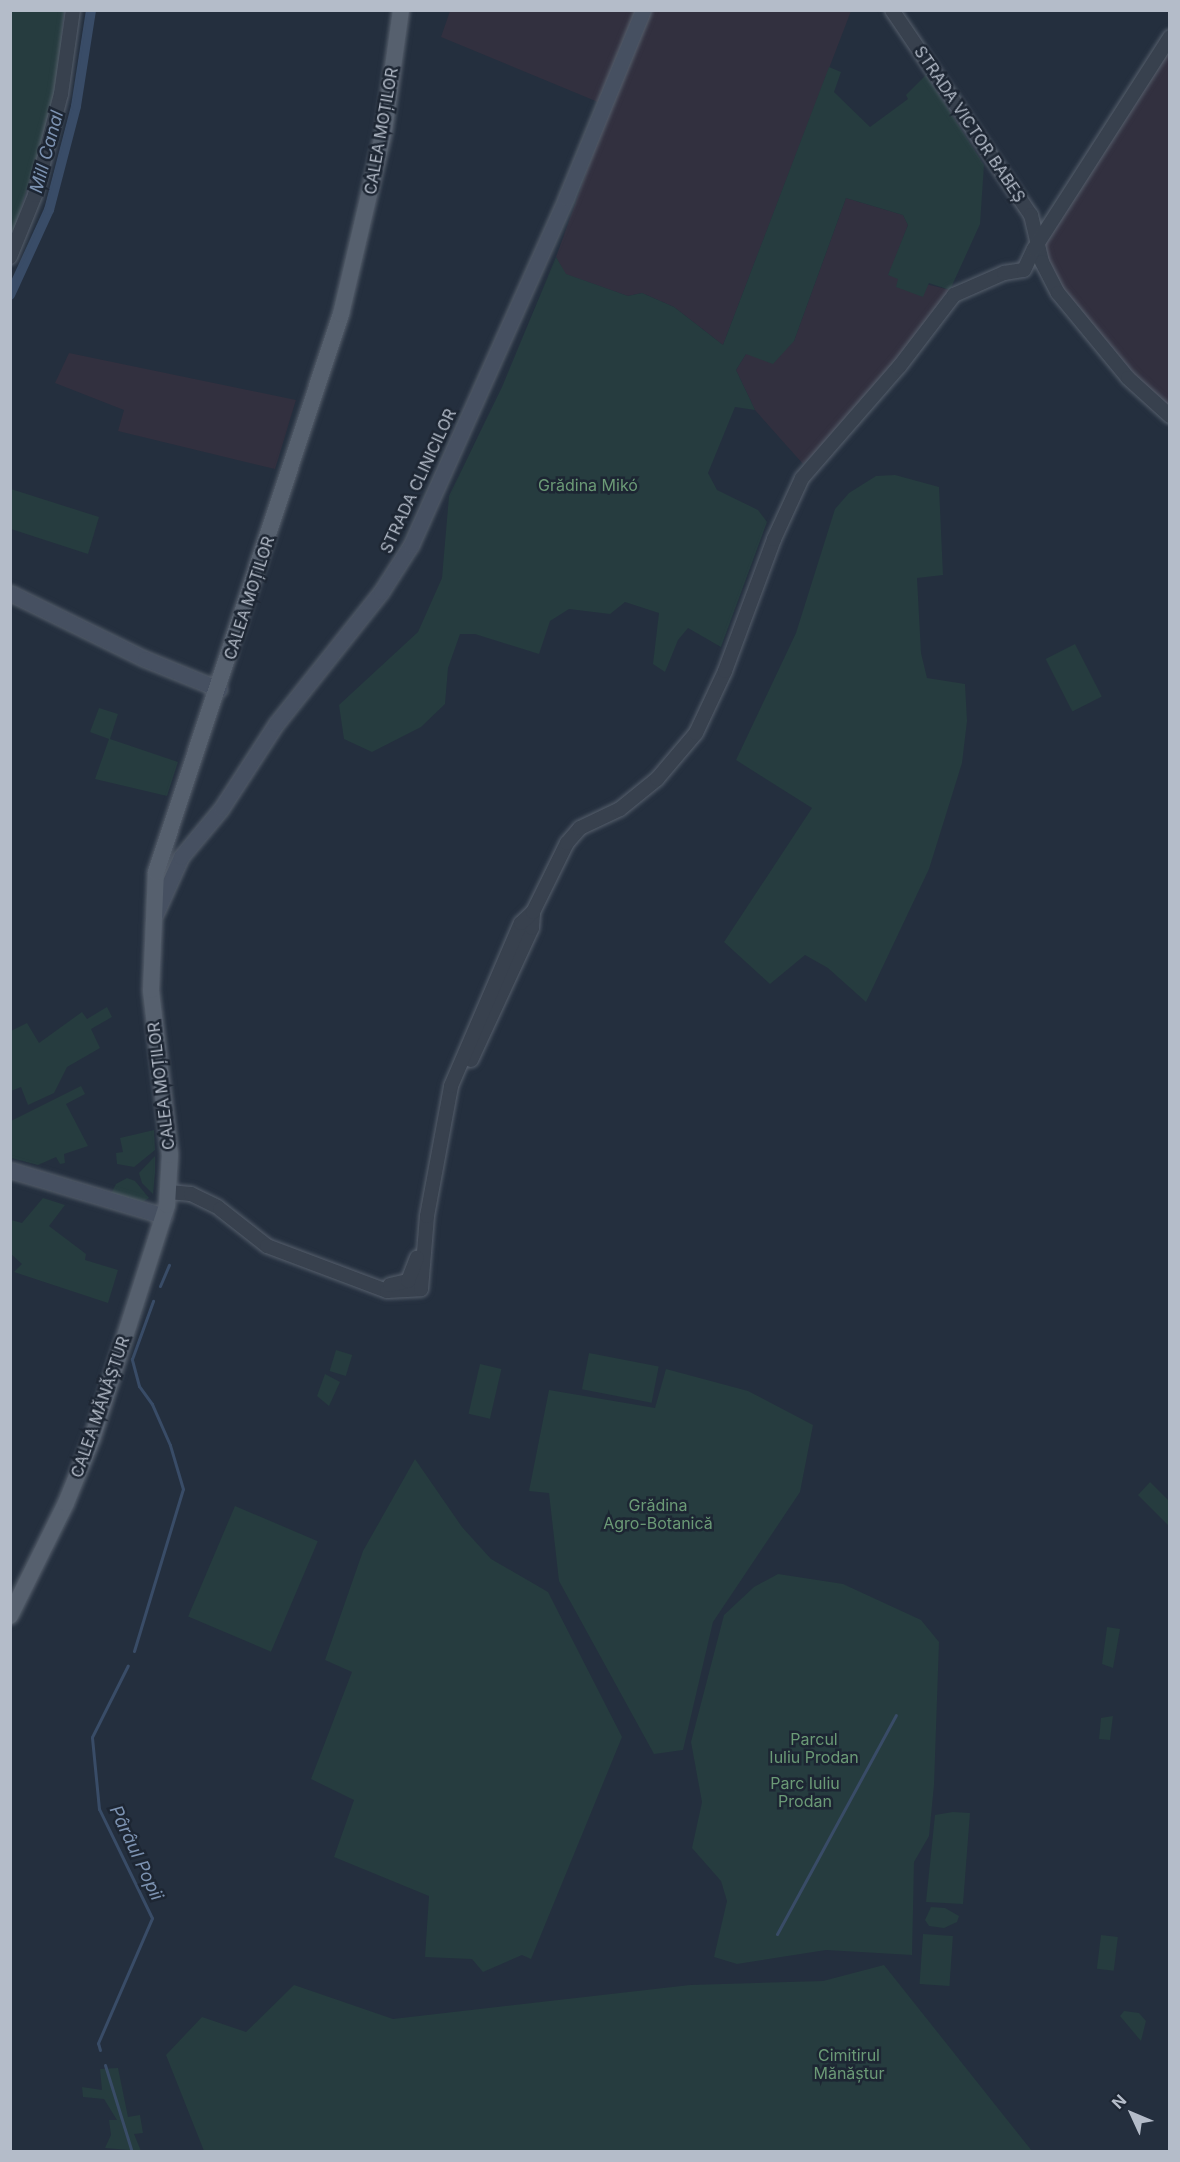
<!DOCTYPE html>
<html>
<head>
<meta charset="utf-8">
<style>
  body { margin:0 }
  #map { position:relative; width:1180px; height:2162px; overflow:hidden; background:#242f3e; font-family:Inter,sans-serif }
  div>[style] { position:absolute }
  .medical>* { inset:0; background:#32303f }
  .green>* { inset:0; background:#263c3f; transform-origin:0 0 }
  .stream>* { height:3px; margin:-1.5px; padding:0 1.5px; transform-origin:1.5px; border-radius:1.5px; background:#394c67 }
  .canal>* { height:10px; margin:-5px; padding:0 5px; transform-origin:5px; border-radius:5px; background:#394c67 }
  .roads { filter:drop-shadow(0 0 2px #565f6c) drop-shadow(0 0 2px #565f6c) }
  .tertiary>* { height:14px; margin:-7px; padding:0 7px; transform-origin:7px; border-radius:7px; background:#38414e }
  .secondary>* { height:15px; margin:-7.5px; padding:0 7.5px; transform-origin:7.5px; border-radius:7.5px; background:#465061 }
  .primary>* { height:16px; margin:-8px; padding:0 8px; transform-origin:8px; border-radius:8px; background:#56606e }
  span { translate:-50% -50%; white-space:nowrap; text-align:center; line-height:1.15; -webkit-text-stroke:5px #1d2633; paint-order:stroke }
  .street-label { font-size:16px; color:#b4bcc9 }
  .park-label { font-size:16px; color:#6b9a76 }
  .water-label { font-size:18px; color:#7c92b1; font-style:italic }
  .frame { position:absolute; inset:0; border:12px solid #b4bcc9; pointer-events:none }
  .north { position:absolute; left:1102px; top:2084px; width:60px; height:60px; -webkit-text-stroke:4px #1d2633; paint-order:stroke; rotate:314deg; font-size:16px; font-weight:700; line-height:24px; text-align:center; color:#b4bcc9 }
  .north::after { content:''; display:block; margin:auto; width:21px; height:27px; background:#b4bcc9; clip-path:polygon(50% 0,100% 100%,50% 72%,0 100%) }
</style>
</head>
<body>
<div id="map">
  <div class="medical">
    <i style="clip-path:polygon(450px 11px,851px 11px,723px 345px,674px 307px,642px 293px,628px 296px,565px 274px,556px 257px,610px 107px,441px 37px)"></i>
    <i style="clip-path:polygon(1169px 42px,1169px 411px,1132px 376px,1063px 295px,1041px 250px)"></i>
    <i style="clip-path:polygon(846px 198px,903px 215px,908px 225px,889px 275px,950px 290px,853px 416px,803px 464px,755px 410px,736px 370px,746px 354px,794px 341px)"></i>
    <i style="clip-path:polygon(69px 353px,296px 400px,275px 469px,118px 431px,124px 410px,55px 383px)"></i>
  </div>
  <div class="green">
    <i style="clip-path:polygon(11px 11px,64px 11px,56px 95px,11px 240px)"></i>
    <i style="clip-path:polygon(829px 67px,841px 72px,834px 92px,870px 127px,908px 99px,906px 95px,926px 75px,984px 165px,980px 224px,950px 290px,929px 283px,923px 297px,896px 287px,898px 279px,888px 275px,908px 225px,903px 215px,846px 198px,794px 341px,773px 364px,746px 354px,736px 370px,755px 410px,735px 407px,708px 473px,717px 490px,758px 510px,767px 522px,721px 647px,688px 628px,678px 640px,665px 672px,653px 664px,659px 613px,625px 602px,610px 614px,569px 609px,550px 621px,539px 654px,475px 634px,460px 634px,448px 668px,445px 704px,421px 727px,372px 752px,344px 739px,339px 705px,418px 632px,442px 578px,449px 496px,502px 387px,556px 257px,566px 274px,628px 296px,642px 293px,674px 307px,723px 345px)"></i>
    <i style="clip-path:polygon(895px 475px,939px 487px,943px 575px,917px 578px,921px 653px,927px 678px,965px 684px,967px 721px,962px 763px,929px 869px,866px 1002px,828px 968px,805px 955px,770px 984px,724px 942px,812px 808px,736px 760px,796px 633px,835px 509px,849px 493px,876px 476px)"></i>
    <i style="clip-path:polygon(11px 489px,99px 517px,88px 554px,11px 529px)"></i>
    <i style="left:1075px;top:644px;width:59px;height:33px;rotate:63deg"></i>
    <i style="clip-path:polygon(99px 708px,118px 714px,110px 739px,178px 762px,167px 796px,95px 779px,109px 739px,90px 732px)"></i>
    <i style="clip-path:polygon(107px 1007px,112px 1017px,91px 1029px,100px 1048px,67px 1067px,54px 1093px,28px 1105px,21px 1087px,11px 1091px,11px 1031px,27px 1023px,39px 1043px,82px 1012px,87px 1019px)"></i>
    <i style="clip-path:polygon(81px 1086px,85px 1094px,66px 1104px,88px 1146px,64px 1154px,65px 1163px,60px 1164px,56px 1157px,38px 1165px,11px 1158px,11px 1121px)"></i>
    <i style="clip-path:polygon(154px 1130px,155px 1150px,134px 1167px,117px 1164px,116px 1153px,123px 1152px,120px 1138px)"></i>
    <i style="clip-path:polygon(155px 1156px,155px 1173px,153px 1194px,142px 1183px,139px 1173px)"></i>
    <i style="clip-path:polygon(127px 1178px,135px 1181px,149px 1198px,139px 1204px,110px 1196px,116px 1184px)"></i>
    <i style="clip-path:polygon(43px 1198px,65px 1205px,49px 1226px,86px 1254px,85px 1260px,118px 1270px,108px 1303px,14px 1272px,22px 1264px,11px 1254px,11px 1220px,22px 1223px)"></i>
    <i style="left:336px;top:1350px;width:17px;height:22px;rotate:17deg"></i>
    <i style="left:589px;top:1353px;width:71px;height:37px;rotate:11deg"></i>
    <i style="left:480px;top:1364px;width:22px;height:51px;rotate:13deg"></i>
    <i style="clip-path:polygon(666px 1369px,748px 1391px,813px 1425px,800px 1492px,713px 1622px,683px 1750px,654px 1754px,559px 1581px,549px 1493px,529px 1491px,549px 1390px,655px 1408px)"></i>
    <i style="clip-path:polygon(325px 1374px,340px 1382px,329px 1406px,317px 1396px)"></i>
    <i style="clip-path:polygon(415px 1459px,462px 1527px,491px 1559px,548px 1592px,622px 1737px,531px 1959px,522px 1955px,483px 1972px,472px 1959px,425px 1957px,429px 1896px,334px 1857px,354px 1800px,311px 1779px,352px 1672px,325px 1660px,363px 1551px)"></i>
    <i style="clip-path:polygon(1150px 1482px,1169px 1501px,1169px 1526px,1138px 1495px)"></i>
    <i style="left:235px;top:1506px;width:90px;height:120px;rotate:23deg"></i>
    <i style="clip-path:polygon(778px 1574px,843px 1584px,921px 1620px,939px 1642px,934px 1785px,929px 1836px,914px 1862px,912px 1955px,826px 1950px,737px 1964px,714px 1957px,727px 1901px,721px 1881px,692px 1848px,702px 1802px,691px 1742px,724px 1615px,754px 1587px)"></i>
    <i style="clip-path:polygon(1107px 1627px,1120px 1629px,1113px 1668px,1102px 1664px)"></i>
    <i style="clip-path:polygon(1113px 1716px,1110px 1740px,1099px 1739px,1101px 1718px)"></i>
    <i style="clip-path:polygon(953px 1812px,970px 1813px,963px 1904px,926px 1902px,935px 1815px)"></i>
    <i style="clip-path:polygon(931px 1907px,945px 1908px,959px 1916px,957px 1922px,944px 1928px,929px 1926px,925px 1920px)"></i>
    <i style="left:923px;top:1934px;width:30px;height:50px;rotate:4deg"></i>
    <i style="left:1101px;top:1935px;width:17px;height:34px;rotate:7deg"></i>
    <i style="clip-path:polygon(884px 1965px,1032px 2151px,204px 2151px,166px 2055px,202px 2017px,246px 2032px,294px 1985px,393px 2019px,690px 1985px,823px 1981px)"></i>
    <i style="clip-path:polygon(1124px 2011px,1139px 2013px,1146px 2021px,1141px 2041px,1120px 2016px)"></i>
    <i style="clip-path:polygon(118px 2068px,128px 2117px,140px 2115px,143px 2133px,134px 2134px,141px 2151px,105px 2148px,111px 2135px,109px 2120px,117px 2120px,104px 2099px,83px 2097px,82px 2087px,102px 2090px,100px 2069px)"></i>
  </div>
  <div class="stream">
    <i style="left:160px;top:1286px;width:23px;rotate:-67deg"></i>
    <i style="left:134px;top:1651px;width:169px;rotate:-73.2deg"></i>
    <i style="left:183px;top:1489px;width:46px;rotate:-106.5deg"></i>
    <i style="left:170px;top:1445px;width:45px;rotate:-113.7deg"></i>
    <i style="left:152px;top:1404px;width:22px;rotate:-126deg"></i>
    <i style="left:139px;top:1386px;width:28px;rotate:-105deg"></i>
    <i style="left:132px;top:1359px;width:62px;rotate:-70.1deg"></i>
    <i style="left:777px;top:1934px;width:249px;rotate:-61.5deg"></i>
    <i style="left:100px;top:2050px;width:7px;rotate:-106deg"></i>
    <i style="left:98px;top:2043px;width:136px;rotate:-66.6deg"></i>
    <i style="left:152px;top:1918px;width:121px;rotate:-115.9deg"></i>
    <i style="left:99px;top:1809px;width:72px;rotate:-95.6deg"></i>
    <i style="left:92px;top:1737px;width:80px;rotate:-63.4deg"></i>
    <i style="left:105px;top:2065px;width:91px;rotate:72.8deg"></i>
  </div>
  <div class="canal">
    <i style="left:10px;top:295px;width:94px;rotate:-65.4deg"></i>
    <i style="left:49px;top:210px;width:107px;rotate:-75.4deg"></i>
    <i style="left:76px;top:106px;width:97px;rotate:-81.1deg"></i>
  </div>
  <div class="roads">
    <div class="tertiary">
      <i style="left:892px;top:10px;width:248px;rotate:55.9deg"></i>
      <i style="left:1031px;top:215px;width:48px;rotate:76.8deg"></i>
      <i style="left:1042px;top:262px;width:35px;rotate:63deg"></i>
      <i style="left:1058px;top:293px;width:110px;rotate:50.5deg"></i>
      <i style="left:1128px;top:378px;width:57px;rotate:42.1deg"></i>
      <i style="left:10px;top:257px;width:67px;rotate:-68deg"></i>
      <i style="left:35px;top:195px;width:104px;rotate:-75.6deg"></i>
      <i style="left:61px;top:94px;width:85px;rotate:-81.9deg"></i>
      <i style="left:471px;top:1060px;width:145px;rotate:-65.2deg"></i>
      <i style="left:532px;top:928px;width:16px;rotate:-86deg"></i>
      <i style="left:169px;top:1192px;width:22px;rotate:5deg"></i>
      <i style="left:191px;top:1194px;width:30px;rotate:26deg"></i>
      <i style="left:220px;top:1209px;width:60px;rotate:38.2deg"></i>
      <i style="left:267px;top:1246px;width:128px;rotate:20.6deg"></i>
      <i style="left:387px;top:1291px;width:34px;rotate:-3deg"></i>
      <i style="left:421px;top:1289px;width:73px;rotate:-85.3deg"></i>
      <i style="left:427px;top:1216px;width:132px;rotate:-79.5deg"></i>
      <i style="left:451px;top:1086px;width:177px;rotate:-66.8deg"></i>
      <i style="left:521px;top:923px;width:16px;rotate:-43deg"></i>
      <i style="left:533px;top:912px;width:77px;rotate:-63.8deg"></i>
      <i style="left:567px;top:843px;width:20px;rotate:-49deg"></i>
      <i style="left:580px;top:828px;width:44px;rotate:-25.4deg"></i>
      <i style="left:620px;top:809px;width:48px;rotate:-39deg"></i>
      <i style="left:657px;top:779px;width:60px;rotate:-49.7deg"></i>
      <i style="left:696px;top:733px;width:68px;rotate:-64.9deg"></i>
      <i style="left:725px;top:671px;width:141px;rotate:-69.6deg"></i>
      <i style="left:774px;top:539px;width:67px;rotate:-65.3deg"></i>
      <i style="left:802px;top:478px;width:147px;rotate:-48.9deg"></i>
      <i style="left:899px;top:367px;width:91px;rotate:-52.6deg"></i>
      <i style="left:954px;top:295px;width:55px;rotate:-23.7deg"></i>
      <i style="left:1004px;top:273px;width:20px;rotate:-9deg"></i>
      <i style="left:1024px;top:270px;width:23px;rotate:-65deg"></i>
      <i style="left:1034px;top:249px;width:252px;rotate:-57.3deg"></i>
      <i style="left:390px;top:1285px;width:18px;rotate:-13deg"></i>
      <i style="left:408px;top:1281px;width:25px;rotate:-69deg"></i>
    </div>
    <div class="secondary">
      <i style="left:10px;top:593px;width:150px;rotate:26.1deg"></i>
      <i style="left:145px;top:659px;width:80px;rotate:22.1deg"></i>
      <i style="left:156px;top:913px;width:61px;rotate:-65.9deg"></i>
      <i style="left:181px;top:857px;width:62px;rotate:-50.2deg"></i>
      <i style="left:221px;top:809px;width:101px;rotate:-57.1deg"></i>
      <i style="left:276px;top:724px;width:169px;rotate:-51.5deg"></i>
      <i style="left:381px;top:592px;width:56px;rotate:-57.4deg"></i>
      <i style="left:411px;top:545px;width:380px;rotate:-65.9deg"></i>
      <i style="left:566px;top:198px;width:203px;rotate:-67.7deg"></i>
      <i style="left:10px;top:1170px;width:161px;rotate:16.6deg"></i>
    </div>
    <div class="primary">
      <i style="left:10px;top:1616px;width:126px;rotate:-63.6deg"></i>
      <i style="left:66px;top:1503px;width:69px;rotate:-67.9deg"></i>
      <i style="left:92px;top:1439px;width:246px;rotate:-72.2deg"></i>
      <i style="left:167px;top:1205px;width:50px;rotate:-86.6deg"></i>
      <i style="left:170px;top:1155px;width:166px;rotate:-96.6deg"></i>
      <i style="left:151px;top:990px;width:118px;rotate:-87.6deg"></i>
      <i style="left:156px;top:872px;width:588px;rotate:-71.66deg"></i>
      <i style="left:341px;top:314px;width:188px;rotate:-76.8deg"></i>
      <i style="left:384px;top:131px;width:122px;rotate:-82deg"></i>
    </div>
  </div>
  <div class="street-label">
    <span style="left:970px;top:124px;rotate:56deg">STRADA VICTOR BABEȘ</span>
    <span style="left:381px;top:131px;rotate:-80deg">CALEA MOȚILOR</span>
    <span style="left:418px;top:481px;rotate:-65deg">STRADA CLINICILOR</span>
    <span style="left:249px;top:598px;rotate:-72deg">CALEA MOȚILOR</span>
    <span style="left:161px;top:1086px;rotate:-97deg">CALEA MOȚILOR</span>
    <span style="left:100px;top:1407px;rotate:-71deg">CALEA MĂNĂȘTUR</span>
  </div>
  <div class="park-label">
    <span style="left:588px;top:485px">Grădina Mikó</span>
    <span style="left:658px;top:1514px">Grădina<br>Agro-Botanică</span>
    <span style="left:814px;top:1748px">Parcul<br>Iuliu Prodan</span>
    <span style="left:805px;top:1792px">Parc Iuliu<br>Prodan</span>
    <span style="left:849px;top:2064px">Cimitirul<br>Mănăștur</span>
  </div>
  <div class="water-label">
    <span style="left:47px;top:152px;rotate:-75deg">Mill Canal</span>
    <span style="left:136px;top:1853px;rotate:65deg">Pârâul Popii</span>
  </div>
  <div class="frame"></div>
  <div class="north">N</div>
</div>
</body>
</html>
